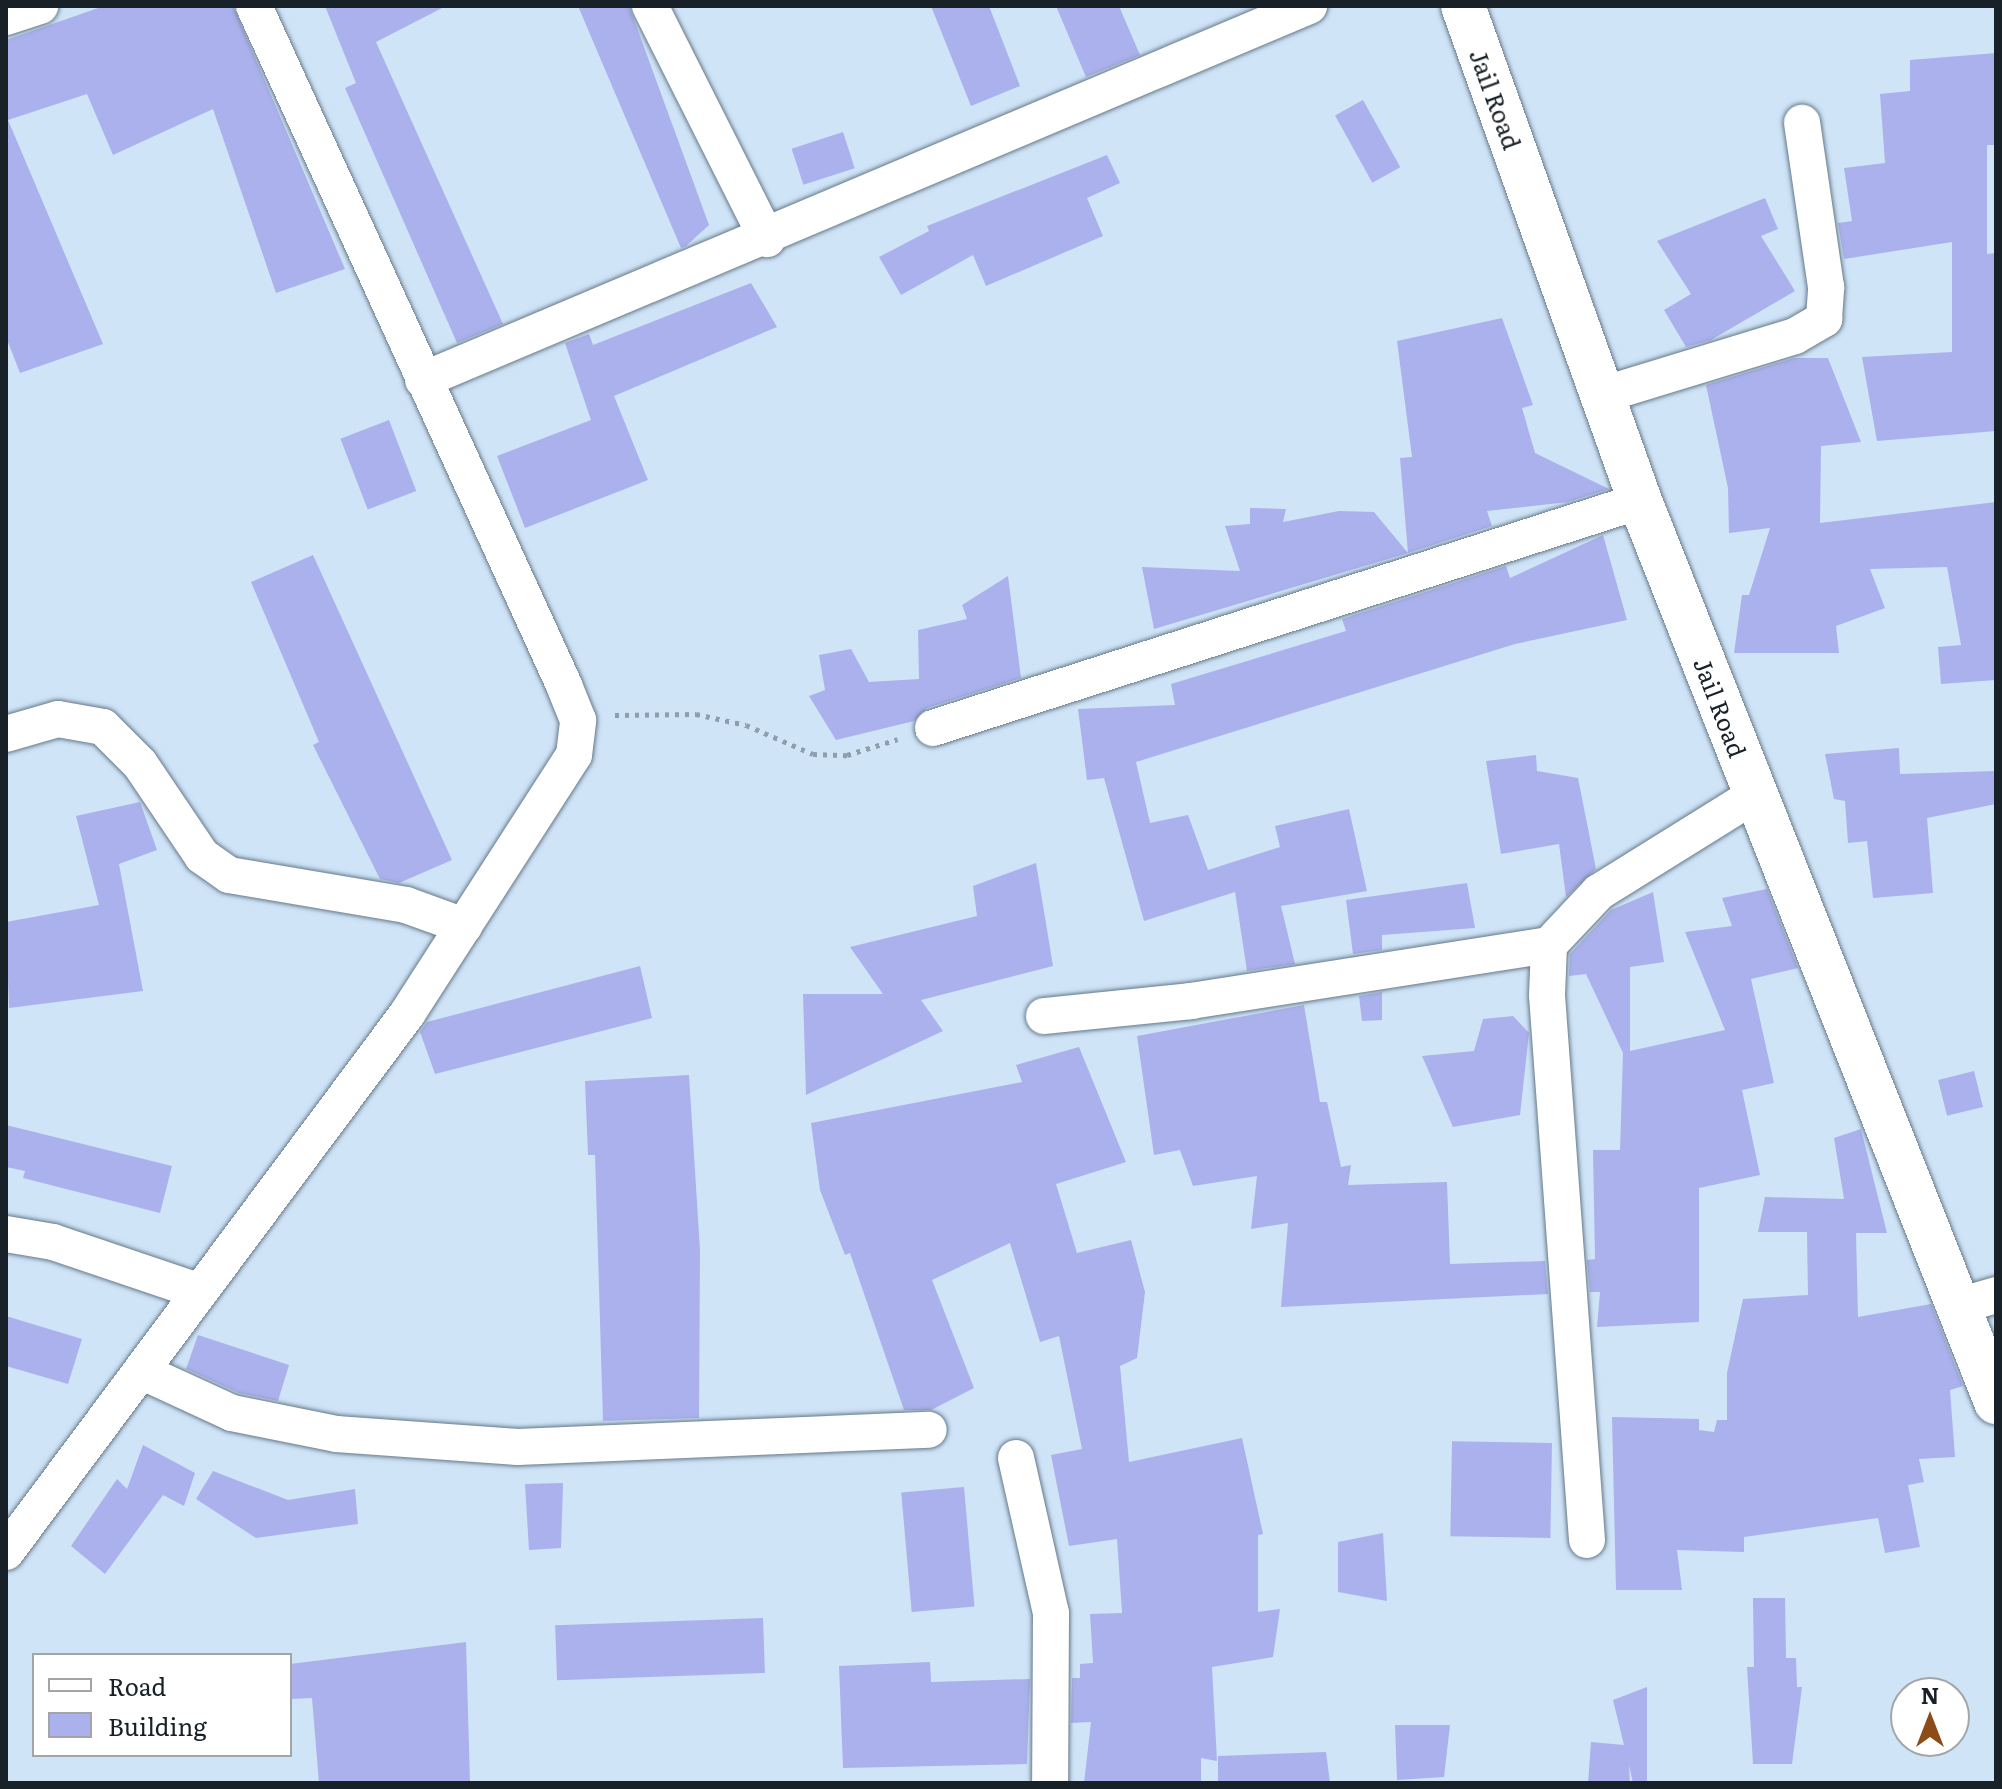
<!DOCTYPE html>
<html>
<head>
<meta charset="utf-8">
<style>
  body { margin:0 }
  #map { position:relative; width:2002px; height:1789px; overflow:hidden; background:#cfe4f7; font-family:Literata,serif }
  div>[style] { position:absolute }
  .building>* { inset:0; background:#abb1ec; transform-origin:0 0 }
  .path>* { height:5px; margin-top:-2.5px; transform-origin:0; background:repeating-linear-gradient(90deg,#8e9ead 0 4px,transparent 0 10px) }
  .roads { filter:drop-shadow(0 0 2px #66798a) drop-shadow(0 0 2px #66798a) }
  .minor>* { height:36px; margin:-18px; padding:0 18px; transform-origin:18px; border-radius:18px; background:#fff }
  .tertiary>* { height:44px; margin:-22px; padding:0 22px; transform-origin:22px; border-radius:22px; background:#fff }
  span { translate:-50% -50%; white-space:nowrap; text-align:center; line-height:1.15; -webkit-text-stroke:6px #fff; paint-order:stroke }
  .street-label { font-size:24px; color:#192128 }
  .frame { position:absolute; inset:0; border:8px solid #192128; pointer-events:none }
  .legend { position:absolute; left:32px; top:1653px; width:260px; height:104px; box-sizing:border-box; background:#fff; border:2px solid #a3a6a9; margin:0; padding:10px 14px; list-style:none; font-size:24px; color:#192128 }
  .legend li { display:flex; align-items:center; gap:16px; height:40px }
  .legend b { width:40px; border:2px solid #a3a6a9 }
  .north { position:absolute; left:1890px; top:1677px; width:80px; height:80px; box-sizing:border-box; background:#fff; border:2px solid #a3a6a9; border-radius:50%; rotate:0deg; font-size:22px; font-weight:700; line-height:32px; text-align:center; color:#192128 }
  .north::after { content:''; display:block; margin:auto; width:28px; height:36px; background:#8c4b17; clip-path:polygon(50% 0,100% 100%,50% 72%,0 100%) }
</style>
</head>
<body>
<div id="map">
  <div class="building">
    <i style="clip-path:polygon(104px 6px,233px 6px,345px 269px,276px 293px,213px 109px,113px 155px,87px 94px,8px 120px,103px 344px,20px 373px,6px 337px,6px 40px)"></i>
    <i style="clip-path:polygon(325px 6px,446px 6px,376px 42px,503px 324px,457px 343px,345px 88px,356px 83px)"></i>
    <i style="clip-path:polygon(578px 6px,629px 6px,709px 225px,686px 246px,681px 248px)"></i>
    <i style="clip-path:polygon(931px 6px,989px 6px,1020px 86px,971px 106px)"></i>
    <i style="clip-path:polygon(1056px 6px,1119px 6px,1140px 55px,1086px 77px)"></i>
    <i style="clip-path:polygon(1996px 53px,1996px 145px,1987px 145px,1987px 254px,1996px 253px,1996px 431px,1877px 441px,1862px 357px,1952px 352px,1952px 242px,1844px 259px,1838px 223px,1852px 221px,1844px 168px,1885px 163px,1880px 94px,1910px 91px,1910px 60px)"></i>
    <i style="left:1363px;top:100px;width:77px;height:32px;rotate:61deg"></i>
    <i style="left:843px;top:132px;width:38px;height:54px;rotate:72deg"></i>
    <i style="clip-path:polygon(1107px 155px,1120px 183px,1087px 198px,1103px 236px,986px 286px,973px 255px,901px 295px,879px 257px,929px 231px,927px 226px)"></i>
    <i style="clip-path:polygon(1765px 198px,1778px 229px,1761px 236px,1795px 291px,1711px 340px,1686px 347px,1664px 310px,1691px 294px,1657px 241px)"></i>
    <i style="clip-path:polygon(751px 283px,777px 327px,614px 396px,648px 480px,525px 528px,497px 456px,591px 420px,565px 343px,589px 334px,593px 345px)"></i>
    <i style="clip-path:polygon(1502px 318px,1533px 405px,1522px 408px,1535px 453px,1609px 489px,1568px 502px,1487px 511px,1492px 526px,1408px 553px,1400px 458px,1412px 457px,1397px 341px)"></i>
    <i style="clip-path:polygon(1794px 358px,1828px 358px,1861px 442px,1821px 446px,1820px 523px,1996px 502px,1996px 680px,1941px 684px,1938px 647px,1961px 645px,1947px 567px,1870px 569px,1885px 608px,1836px 626px,1839px 653px,1734px 653px,1742px 595px,1749px 595px,1770px 528px,1729px 533px,1728px 488px,1706px 385px)"></i>
    <i style="left:389px;top:420px;width:76px;height:52px;rotate:69deg"></i>
    <i style="clip-path:polygon(1250px 508px,1286px 509px,1283px 522px,1339px 511px,1374px 512px,1408px 553px,1154px 629px,1142px 567px,1240px 571px,1225px 526px,1250px 524px)"></i>
    <i style="clip-path:polygon(1603px 535px,1627px 620px,1515px 644px,1136px 762px,1150px 823px,1188px 815px,1208px 870px,1280px 847px,1275px 826px,1349px 809px,1367px 891px,1281px 906px,1295px 964px,1247px 971px,1235px 892px,1144px 921px,1104px 778px,1087px 780px,1078px 709px,1175px 705px,1171px 684px,1346px 631px,1342px 619px,1506px 566px,1510px 578px)"></i>
    <i style="clip-path:polygon(313px 555px,452px 860px,399px 883px,380px 879px,313px 745px,319px 742px,251px 582px)"></i>
    <i style="clip-path:polygon(1008px 576px,1021px 678px,927px 708px,914px 721px,836px 740px,809px 696px,825px 690px,819px 655px,851px 649px,869px 682px,919px 679px,918px 630px,967px 619px,962px 605px)"></i>
    <i style="clip-path:polygon(1899px 748px,1900px 774px,1996px 771px,1996px 804px,1927px 818px,1933px 893px,1873px 898px,1867px 841px,1848px 843px,1845px 801px,1834px 799px,1825px 754px)"></i>
    <i style="clip-path:polygon(1536px 755px,1537px 771px,1578px 778px,1596px 869px,1566px 897px,1559px 844px,1501px 854px,1486px 761px)"></i>
    <i style="clip-path:polygon(140px 802px,157px 850px,119px 864px,143px 991px,9px 1008px,6px 922px,99px 905px,76px 816px)"></i>
    <i style="clip-path:polygon(1036px 863px,1053px 966px,921px 1000px,943px 1031px,806px 1095px,803px 994px,883px 994px,850px 947px,977px 916px,973px 886px)"></i>
    <i style="clip-path:polygon(1467px 883px,1475px 928px,1382px 935px,1382px 950px,1353px 954px,1346px 900px)"></i>
    <i style="clip-path:polygon(1767px 889px,1798px 968px,1751px 979px,1774px 1083px,1742px 1090px,1760px 1175px,1699px 1188px,1699px 1322px,1597px 1327px,1600px 1292px,1590px 1292px,1587px 1260px,1595px 1259px,1593px 1150px,1620px 1150px,1623px 1053px,1586px 974px,1569px 976px,1570px 954px,1611px 910px,1653px 892px,1664px 962px,1630px 967px,1630px 1051px,1725px 1030px,1685px 932px,1732px 926px,1722px 898px)"></i>
    <i style="clip-path:polygon(640px 966px,652px 1018px,435px 1074px,420px 1032px,427px 1022px)"></i>
    <i style="clip-path:polygon(1382px 992px,1382px 1020px,1362px 1021px,1359px 996px)"></i>
    <i style="clip-path:polygon(1304px 1005px,1320px 1102px,1327px 1102px,1341px 1167px,1351px 1165px,1348px 1185px,1447px 1182px,1450px 1264px,1545px 1261px,1548px 1294px,1281px 1307px,1288px 1223px,1251px 1229px,1257px 1176px,1193px 1186px,1180px 1150px,1154px 1155px,1137px 1036px)"></i>
    <i style="clip-path:polygon(1513px 1016px,1529px 1033px,1520px 1115px,1453px 1127px,1422px 1056px,1474px 1051px,1483px 1019px)"></i>
    <i style="clip-path:polygon(1079px 1047px,1126px 1162px,1056px 1184px,1077px 1253px,1131px 1240px,1145px 1292px,1137px 1358px,1120px 1366px,1129px 1462px,1242px 1438px,1263px 1534px,1258px 1535px,1258px 1612px,1280px 1609px,1273px 1657px,1212px 1667px,1217px 1761px,1201px 1758px,1201px 1783px,1084px 1783px,1091px 1722px,1071px 1723px,1072px 1678px,1080px 1678px,1080px 1664px,1093px 1663px,1090px 1614px,1122px 1613px,1117px 1539px,1069px 1546px,1051px 1455px,1082px 1449px,1059px 1336px,1040px 1342px,1010px 1243px,932px 1280px,974px 1388px,931px 1410px,904px 1410px,850px 1253px,845px 1255px,820px 1190px,811px 1123px,1022px 1082px,1016px 1065px)"></i>
    <i style="left:1974px;top:1071px;width:37px;height:37px;rotate:76deg"></i>
    <i style="clip-path:polygon(689px 1075px,700px 1250px,699px 1418px,603px 1421px,595px 1155px,588px 1155px,585px 1081px)"></i>
    <i style="clip-path:polygon(6px 1125px,172px 1166px,160px 1213px,23px 1178px,25px 1171px,6px 1167px)"></i>
    <i style="clip-path:polygon(1861px 1129px,1887px 1233px,1856px 1233px,1858px 1317px,1931px 1304px,1963px 1386px,1950px 1390px,1955px 1457px,1919px 1459px,1924px 1482px,1908px 1485px,1920px 1547px,1885px 1553px,1878px 1518px,1744px 1537px,1744px 1552px,1677px 1550px,1682px 1590px,1616px 1590px,1612px 1417px,1699px 1419px,1699px 1430px,1714px 1432px,1717px 1420px,1727px 1420px,1727px 1373px,1743px 1299px,1808px 1295px,1807px 1232px,1758px 1232px,1765px 1197px,1844px 1199px,1834px 1138px)"></i>
    <i style="clip-path:polygon(6px 1316px,82px 1339px,68px 1384px,6px 1366px)"></i>
    <i style="clip-path:polygon(198px 1335px,289px 1365px,278px 1401px,239px 1393px,186px 1369px)"></i>
    <i style="left:1552px;top:1443px;width:95px;height:100px;rotate:91deg"></i>
    <i style="clip-path:polygon(143px 1445px,195px 1473px,184px 1506px,163px 1495px,105px 1574px,71px 1546px,117px 1479px,127px 1489px)"></i>
    <i style="clip-path:polygon(213px 1471px,288px 1500px,355px 1489px,358px 1524px,256px 1538px,196px 1499px)"></i>
    <i style="clip-path:polygon(563px 1483px,561px 1548px,529px 1550px,525px 1484px)"></i>
    <i style="left:964px;top:1487px;width:120px;height:63px;rotate:85deg"></i>
    <i style="clip-path:polygon(1383px 1533px,1387px 1601px,1338px 1592px,1338px 1542px)"></i>
    <i style="clip-path:polygon(1753px 1598px,1785px 1598px,1786px 1658px,1796px 1658px,1797px 1687px,1802px 1687px,1792px 1764px,1753px 1764px,1747px 1667px,1754px 1667px)"></i>
    <i style="left:763px;top:1618px;width:55px;height:208px;rotate:88deg"></i>
    <i style="clip-path:polygon(466px 1642px,470px 1783px,319px 1783px,312px 1698px,290px 1699px,290px 1664px)"></i>
    <i style="clip-path:polygon(930px 1662px,931px 1682px,1030px 1679px,1027px 1764px,843px 1768px,839px 1666px)"></i>
    <i style="clip-path:polygon(1647px 1687px,1647px 1783px,1633px 1783px,1629px 1765px,1630px 1783px,1588px 1783px,1591px 1742px,1624px 1745px,1613px 1700px)"></i>
    <i style="clip-path:polygon(1395px 1725px,1450px 1725px,1444px 1777px,1397px 1780px)"></i>
    <i style="clip-path:polygon(1326px 1752px,1330px 1783px,1218px 1783px,1218px 1756px)"></i>
  </div>
  <div class="path">
    <i style="left:615px;top:715px;width:81px;rotate:-0.7deg"></i>
    <i style="left:696px;top:714px;width:51px;rotate:12.4deg"></i>
    <i style="left:746px;top:725px;width:73px;rotate:23.4deg"></i>
    <i style="left:813px;top:754px;width:34px;rotate:2deg"></i>
    <i style="left:847px;top:755px;width:53px;rotate:-17.4deg"></i>
  </div>
  <div class="roads">
    <div class="minor">
      <i style="left:650px;top:6px;width:261px;rotate:63.3deg"></i>
      <i style="left:6px;top:17px;width:36px;rotate:-18deg"></i>
      <i style="left:423px;top:380px;width:962px;rotate:-22.89deg"></i>
      <i style="left:1602px;top:395px;width:202px;rotate:-17deg"></i>
      <i style="left:1795px;top:336px;width:34px;rotate:-30deg"></i>
      <i style="left:1824px;top:319px;width:32px;rotate:-86deg"></i>
      <i style="left:1826px;top:287px;width:166px;rotate:-98.3deg"></i>
      <i style="left:933px;top:728px;width:743px;rotate:-17.8deg"></i>
      <i style="left:6px;top:734px;width:54px;rotate:-16.1deg"></i>
      <i style="left:58px;top:719px;width:46px;rotate:10.1deg"></i>
      <i style="left:103px;top:727px;width:52px;rotate:45deg"></i>
      <i style="left:140px;top:764px;width:111px;rotate:56deg"></i>
      <i style="left:202px;top:856px;width:33px;rotate:35deg"></i>
      <i style="left:229px;top:875px;width:180px;rotate:9.6deg"></i>
      <i style="left:406px;top:905px;width:62px;rotate:19.9deg"></i>
      <i style="left:1044px;top:1016px;width:148px;rotate:-5.8deg"></i>
      <i style="left:1191px;top:1001px;width:362px;rotate:-8.9deg"></i>
      <i style="left:6px;top:1234px;width:48px;rotate:9.7deg"></i>
      <i style="left:53px;top:1242px;width:153px;rotate:18.7deg"></i>
      <i style="left:1958px;top:1306px;width:40px;rotate:-16deg"></i>
      <i style="left:145px;top:1373px;width:96px;rotate:24.7deg"></i>
      <i style="left:232px;top:1413px;width:106px;rotate:11.4deg"></i>
      <i style="left:336px;top:1434px;width:182px;rotate:4.1deg"></i>
      <i style="left:518px;top:1447px;width:411px;rotate:-2.4deg"></i>
      <i style="left:1016px;top:1458px;width:159px;rotate:77.3deg"></i>
      <i style="left:1051px;top:1613px;width:170px;rotate:90.3deg"></i>
      <i style="left:1587px;top:1540px;width:546px;rotate:-94.2deg"></i>
      <i style="left:1547px;top:995px;width:50px;rotate:-87.7deg"></i>
      <i style="left:1549px;top:945px;width:73px;rotate:-46.7deg"></i>
      <i style="left:1599px;top:892px;width:184px;rotate:-31.9deg"></i>
      <i style="left:6px;top:1552px;width:671px;rotate:-53.3deg"></i>
      <i style="left:407px;top:1014px;width:308px;rotate:-57.2deg"></i>
      <i style="left:574px;top:755px;width:35px;rotate:-83deg"></i>
      <i style="left:578px;top:720px;width:38px;rotate:-112deg"></i>
      <i style="left:564px;top:685px;width:746px;rotate:-114.54deg"></i>
    </div>
    <div class="tertiary">
      <i style="left:1463px;top:6px;width:526px;rotate:70.32deg"></i>
      <i style="left:1640px;top:501px;width:969px;rotate:68.44deg"></i>
    </div>
  </div>
  <div class="street-label">
    <span style="left:1496px;top:99px;rotate:70deg">Jail Road</span>
    <span style="left:1721px;top:707px;rotate:69deg">Jail Road</span>
  </div>
  <div class="frame"></div>
  <ul class="legend">
  <li><b style="height:10px;background:#fff"></b>Road</li>
  <li><b style="height:22px;background:#abb1ec"></b>Building</li>
  </ul>
  <div class="north">N</div>
</div>
</body>
</html>
